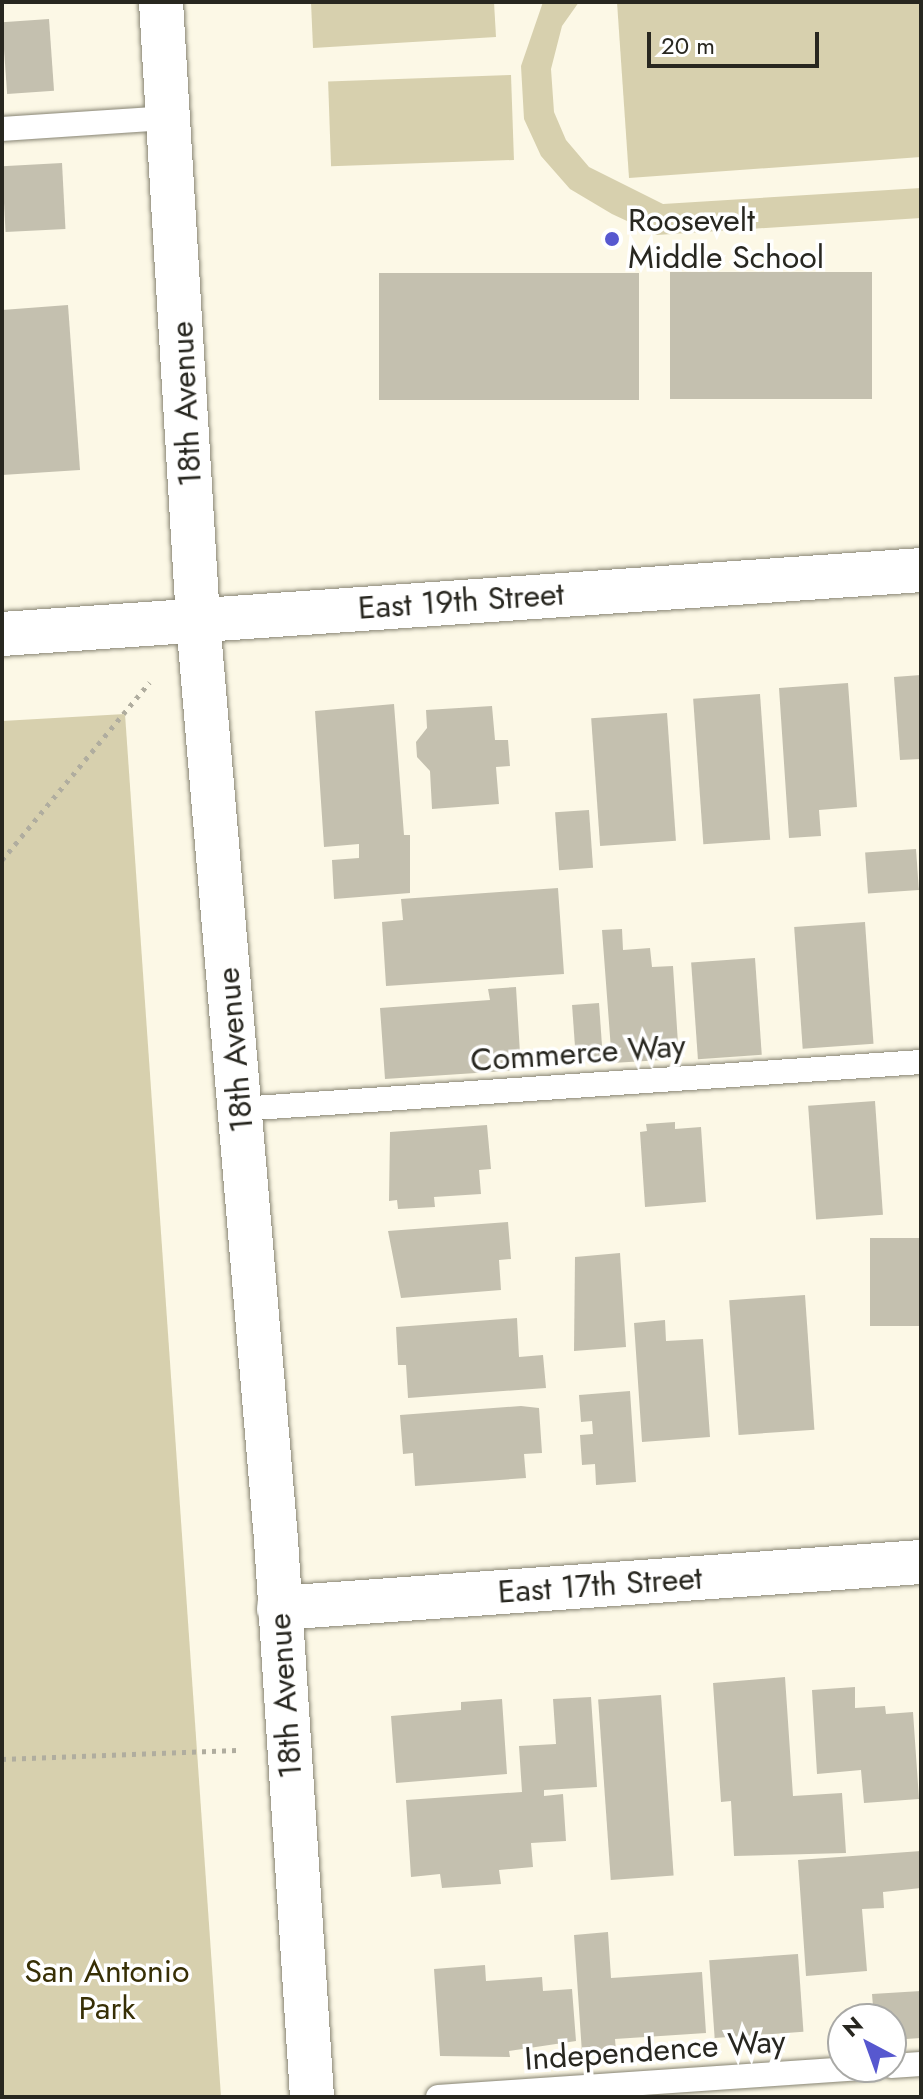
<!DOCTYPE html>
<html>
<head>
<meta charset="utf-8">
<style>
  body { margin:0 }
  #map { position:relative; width:923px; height:2099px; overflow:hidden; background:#fcf8e6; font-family:Jost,sans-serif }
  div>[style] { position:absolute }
  .green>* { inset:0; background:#d7d0ae; transform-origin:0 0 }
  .building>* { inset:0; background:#c4c0af; transform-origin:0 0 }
  .path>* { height:5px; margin-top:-2.5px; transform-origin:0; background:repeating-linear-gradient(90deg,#b0ad9f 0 4px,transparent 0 10px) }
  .roads { filter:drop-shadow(0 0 2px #878473) drop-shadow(0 0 2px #878473) }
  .lane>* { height:24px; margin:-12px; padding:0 12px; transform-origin:12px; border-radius:12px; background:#fff }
  .street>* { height:44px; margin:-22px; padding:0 22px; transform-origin:22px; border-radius:22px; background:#fff }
  .dots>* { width:22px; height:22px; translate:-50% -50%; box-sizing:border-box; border:4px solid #fff; border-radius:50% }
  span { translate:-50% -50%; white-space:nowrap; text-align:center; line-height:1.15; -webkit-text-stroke:7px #fff; paint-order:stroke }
  .poi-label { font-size:32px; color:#282720 }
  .left { translate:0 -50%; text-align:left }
  .street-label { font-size:32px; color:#282720 }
  .park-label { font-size:32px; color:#372f05 }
  .frame { position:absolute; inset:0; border:4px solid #282720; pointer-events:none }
  .north { position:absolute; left:827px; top:2003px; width:80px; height:80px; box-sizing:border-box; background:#fff; border:2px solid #a9a9a6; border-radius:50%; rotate:319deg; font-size:22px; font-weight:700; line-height:32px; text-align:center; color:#282720 }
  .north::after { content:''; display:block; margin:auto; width:28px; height:36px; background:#5758cf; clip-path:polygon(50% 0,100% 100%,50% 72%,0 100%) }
  .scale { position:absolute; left:647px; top:32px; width:172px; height:36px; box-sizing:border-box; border:4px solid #282720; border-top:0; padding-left:10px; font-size:24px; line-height:28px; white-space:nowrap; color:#282720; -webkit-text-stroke:6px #fff; paint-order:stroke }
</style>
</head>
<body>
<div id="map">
  <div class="green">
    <i style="clip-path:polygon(311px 2px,494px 2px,496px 37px,313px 48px)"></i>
    <i style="clip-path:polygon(543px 2px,579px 2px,562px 26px,551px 69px,554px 112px,566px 140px,589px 167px,663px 204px,921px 188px,921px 218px,657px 235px,612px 214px,570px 189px,541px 156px,524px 119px,521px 66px)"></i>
    <i style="clip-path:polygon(617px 2px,921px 2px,921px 157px,629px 178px)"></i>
    <i style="left:511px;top:75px;width:85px;height:183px;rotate:88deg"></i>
    <i style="clip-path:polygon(125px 714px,221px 2097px,2px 2097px,2px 721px)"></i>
  </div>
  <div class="building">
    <i style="left:49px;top:19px;width:72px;height:47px;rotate:86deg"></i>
    <i style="left:62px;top:163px;width:66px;height:60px;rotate:87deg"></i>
    <i style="left:872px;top:272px;width:127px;height:202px;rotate:90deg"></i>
    <i style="left:639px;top:273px;width:127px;height:260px;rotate:90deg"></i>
    <i style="clip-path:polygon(68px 305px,80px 470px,2px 475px,2px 310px)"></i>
    <i style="clip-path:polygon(921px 675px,921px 759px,900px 760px,894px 677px)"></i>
    <i style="clip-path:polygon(848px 683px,857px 807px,819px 810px,821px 836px,789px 838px,779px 688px)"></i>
    <i style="left:760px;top:694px;width:146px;height:67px;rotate:86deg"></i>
    <i style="clip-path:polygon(394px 704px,404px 835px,410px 835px,410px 893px,334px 899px,332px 860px,359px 858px,359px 844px,324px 847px,315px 711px)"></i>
    <i style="clip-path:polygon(492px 706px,495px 740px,508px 740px,510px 766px,496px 767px,499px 804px,432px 809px,430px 771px,417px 757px,416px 742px,427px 728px,426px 710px)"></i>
    <i style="left:667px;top:713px;width:128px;height:76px;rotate:86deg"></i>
    <i style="left:589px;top:810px;width:58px;height:34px;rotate:86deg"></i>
    <i style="left:916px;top:849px;width:41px;height:51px;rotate:86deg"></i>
    <i style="clip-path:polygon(558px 888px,564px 974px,386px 986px,382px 922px,403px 920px,401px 899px)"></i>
    <i style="left:865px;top:922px;width:122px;height:71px;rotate:86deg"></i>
    <i style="clip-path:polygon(622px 929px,623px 950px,650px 948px,652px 967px,673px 966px,679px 1059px,612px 1063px,602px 930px)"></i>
    <i style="left:755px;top:958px;width:97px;height:64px;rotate:86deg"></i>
    <i style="clip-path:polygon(516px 987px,521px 1070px,385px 1079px,380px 1008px,490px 1000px,488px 989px)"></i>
    <i style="left:599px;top:1003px;width:55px;height:27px;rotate:86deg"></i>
    <i style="left:875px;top:1101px;width:114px;height:67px;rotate:86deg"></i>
    <i style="clip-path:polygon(675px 1122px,675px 1129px,701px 1127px,706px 1202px,645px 1207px,640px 1132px,647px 1131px,646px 1124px)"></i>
    <i style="clip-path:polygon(487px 1125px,491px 1169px,479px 1170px,481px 1194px,434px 1197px,435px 1207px,398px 1209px,397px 1200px,389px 1201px,390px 1132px)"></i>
    <i style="clip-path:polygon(508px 1222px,511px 1259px,499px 1260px,501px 1290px,401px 1298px,388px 1231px)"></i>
    <i style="left:921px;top:1238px;width:88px;height:51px;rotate:90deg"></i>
    <i style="clip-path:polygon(620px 1253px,626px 1347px,574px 1351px,575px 1257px)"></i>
    <i style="left:805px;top:1295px;width:135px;height:76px;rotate:86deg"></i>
    <i style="clip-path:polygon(517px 1318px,519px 1357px,543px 1355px,546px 1388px,408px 1398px,406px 1365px,398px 1365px,396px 1327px)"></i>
    <i style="clip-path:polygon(665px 1320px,666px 1341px,703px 1339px,710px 1437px,642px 1442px,634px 1323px)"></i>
    <i style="clip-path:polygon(630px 1391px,636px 1482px,596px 1485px,595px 1464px,582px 1465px,580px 1435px,593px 1434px,592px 1421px,581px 1422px,579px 1395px)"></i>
    <i style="clip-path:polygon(521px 1406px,539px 1408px,542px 1453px,524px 1454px,526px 1478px,415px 1486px,413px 1453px,403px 1454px,400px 1415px)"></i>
    <i style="clip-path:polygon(785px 1677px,793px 1796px,842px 1793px,846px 1853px,734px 1856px,731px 1801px,721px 1802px,713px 1683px)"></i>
    <i style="clip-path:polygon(855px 1687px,855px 1708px,885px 1706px,886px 1714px,913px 1712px,919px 1799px,864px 1803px,861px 1770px,817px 1774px,812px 1690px)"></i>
    <i style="left:661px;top:1695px;width:181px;height:63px;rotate:86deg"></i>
    <i style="clip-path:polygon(591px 1697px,597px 1787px,544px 1790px,544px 1796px,563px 1794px,566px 1841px,531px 1843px,533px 1867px,499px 1870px,501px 1884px,442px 1888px,440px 1874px,411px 1877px,406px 1800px,522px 1792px,519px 1746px,556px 1744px,553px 1699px)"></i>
    <i style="clip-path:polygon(502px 1699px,507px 1774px,396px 1783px,391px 1716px,461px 1710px,461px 1702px)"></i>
    <i style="clip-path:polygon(921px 1851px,921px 1888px,883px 1892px,884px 1908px,862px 1909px,867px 1971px,806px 1976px,798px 1860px)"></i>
    <i style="clip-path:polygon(608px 1932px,611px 1978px,702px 1972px,706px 2033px,615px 2039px,616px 2051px,582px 2053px,574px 1935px)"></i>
    <i style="left:798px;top:1954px;width:78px;height:89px;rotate:86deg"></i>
    <i style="clip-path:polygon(485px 1965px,486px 1981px,542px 1977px,543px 1991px,572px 1989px,576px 2041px,509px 2051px,510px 2057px,440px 2056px,434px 1969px)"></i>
    <i style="clip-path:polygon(921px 1991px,921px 2038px,891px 2040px,891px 2019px,874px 2019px,872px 1994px)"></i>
  </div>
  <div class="path">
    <i style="left:2px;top:860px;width:231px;rotate:-50.3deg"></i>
    <i style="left:2px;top:1759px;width:235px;rotate:-2.2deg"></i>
  </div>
  <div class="roads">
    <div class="lane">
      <i style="left:2px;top:129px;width:167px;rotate:-3.8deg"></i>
      <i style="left:240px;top:1109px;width:683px;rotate:-3.95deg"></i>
      <i style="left:891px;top:2066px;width:30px;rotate:-4deg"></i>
      <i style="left:438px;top:2097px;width:439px;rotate:-3.9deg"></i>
    </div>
    <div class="street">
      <i style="left:161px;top:2px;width:619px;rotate:86.57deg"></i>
      <i style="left:198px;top:620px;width:923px;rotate:85.15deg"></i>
      <i style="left:276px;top:1540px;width:558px;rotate:86.3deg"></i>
      <i style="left:2px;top:634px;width:921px;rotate:-3.98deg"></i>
      <i style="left:279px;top:1608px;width:644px;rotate:-4.1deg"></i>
    </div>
  </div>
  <div class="dots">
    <i style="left:612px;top:239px;background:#5758cf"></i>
  </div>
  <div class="poi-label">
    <span class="left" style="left:628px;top:239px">Roosevelt<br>Middle School</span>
  </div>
  <div class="street-label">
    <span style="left:186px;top:404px;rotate:-93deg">18th Avenue</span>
    <span style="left:461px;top:601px;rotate:-4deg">East 19th Street</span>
    <span style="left:235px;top:1050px;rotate:-95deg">18th Avenue</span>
    <span style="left:578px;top:1053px;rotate:-4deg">Commerce Way</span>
    <span style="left:600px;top:1585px;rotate:-4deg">East 17th Street</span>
    <span style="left:285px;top:1696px;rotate:-94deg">18th Avenue</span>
    <span style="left:655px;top:2050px;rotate:-4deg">Independence Way</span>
  </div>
  <div class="park-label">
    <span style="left:107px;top:1990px">San Antonio<br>Park</span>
  </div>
  <div class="frame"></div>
  <div class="north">N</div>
  <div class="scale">20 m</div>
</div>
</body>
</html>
